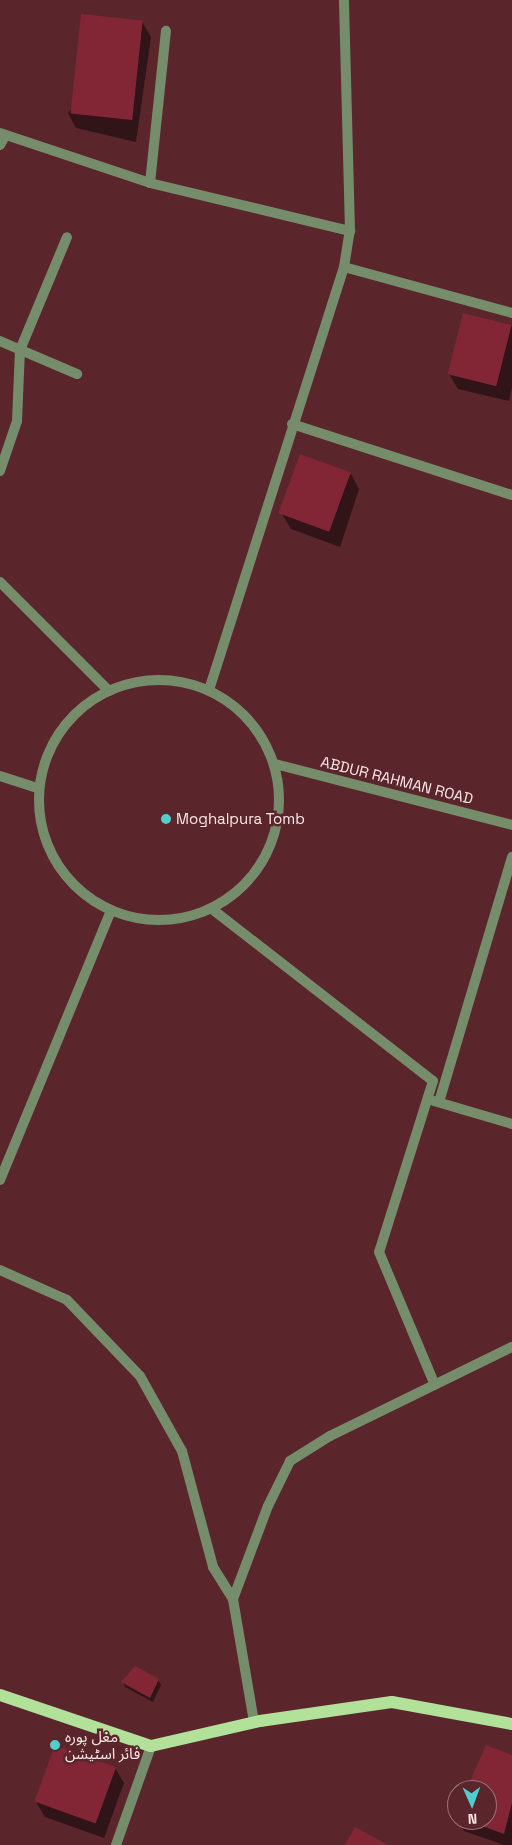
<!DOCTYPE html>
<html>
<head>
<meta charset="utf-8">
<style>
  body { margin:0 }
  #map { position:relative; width:512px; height:1845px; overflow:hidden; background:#5a262c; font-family:"Space Grotesk","Noto Sans Arabic",sans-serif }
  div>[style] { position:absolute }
  .shadow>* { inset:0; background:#0007 }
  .building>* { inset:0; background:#822635; transform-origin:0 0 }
  .minor>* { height:10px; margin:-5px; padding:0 5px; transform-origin:5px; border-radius:5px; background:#768d6b }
  .tertiary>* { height:10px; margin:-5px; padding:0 5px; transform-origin:5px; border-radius:5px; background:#768d6b }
  .tertiary>.ring { margin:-5px; padding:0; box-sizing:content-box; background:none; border:10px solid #768d6b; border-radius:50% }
  .primary>* { height:12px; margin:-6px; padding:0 6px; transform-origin:6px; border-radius:6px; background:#b2e19a }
  .dots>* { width:14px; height:14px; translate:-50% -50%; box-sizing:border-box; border:2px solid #5a262c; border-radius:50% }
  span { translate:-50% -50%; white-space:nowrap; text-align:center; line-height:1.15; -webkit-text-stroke:5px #5a262c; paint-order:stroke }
  .street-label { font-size:15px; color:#fce7e8 }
  .poi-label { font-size:15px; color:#fce7e8 }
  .left { translate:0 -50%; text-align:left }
  .north { position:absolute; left:447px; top:1780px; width:50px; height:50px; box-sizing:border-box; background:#5a262c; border:1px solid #9b7377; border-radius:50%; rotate:178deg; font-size:14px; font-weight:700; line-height:20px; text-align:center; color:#fce7e8 }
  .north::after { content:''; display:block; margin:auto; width:18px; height:22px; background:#52cdcd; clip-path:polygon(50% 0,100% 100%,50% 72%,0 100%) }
</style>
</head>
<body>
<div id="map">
  <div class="shadow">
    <i style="clip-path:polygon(142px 22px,151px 37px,136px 142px,76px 128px,68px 113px)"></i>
    <i style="clip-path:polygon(464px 315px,512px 326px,512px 387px,509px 401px,458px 389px,449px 374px)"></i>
    <i style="clip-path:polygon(351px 474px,359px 489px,340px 547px,291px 529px,282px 514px)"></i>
    <i style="clip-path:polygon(158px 1680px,161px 1685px,153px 1702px,125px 1687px,123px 1682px)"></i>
    <i style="clip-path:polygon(512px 1756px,512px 1845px,504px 1845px,464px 1831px,458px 1820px,487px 1820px,487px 1790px,467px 1790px)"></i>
    <i style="clip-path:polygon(115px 1768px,124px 1783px,104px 1838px,45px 1817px,36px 1802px)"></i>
  </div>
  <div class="building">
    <i style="left:81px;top:14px;width:62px;height:100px;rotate:6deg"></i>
    <i style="left:463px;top:313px;width:50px;height:63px;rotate:14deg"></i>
    <i style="left:300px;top:454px;width:54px;height:63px;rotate:20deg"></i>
    <i style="clip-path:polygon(135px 1666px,159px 1679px,150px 1698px,121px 1682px)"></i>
    <i style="left:55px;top:1745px;width:65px;height:60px;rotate:20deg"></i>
    <i style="clip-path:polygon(486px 1745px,512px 1755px,512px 1803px,504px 1834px,466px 1820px,487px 1820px,487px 1790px,466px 1790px)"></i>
    <i style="clip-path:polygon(355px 1827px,388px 1845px,345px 1845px)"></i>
  </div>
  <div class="minor">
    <i style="left:0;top:133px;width:158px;rotate:18.4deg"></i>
    <i style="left:150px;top:183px;width:206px;rotate:13.5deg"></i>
    <i style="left:0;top:145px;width:10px;rotate:-61deg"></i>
    <i style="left:150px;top:183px;width:153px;rotate:-84deg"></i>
    <i style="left:344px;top:267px;width:174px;rotate:15.3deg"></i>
    <i style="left:0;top:341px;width:84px;rotate:23.2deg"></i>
    <i style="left:292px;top:424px;width:231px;rotate:17.9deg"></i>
    <i style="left:0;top:471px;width:53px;rotate:-71.2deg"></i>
    <i style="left:17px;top:421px;width:71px;rotate:-87.6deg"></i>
    <i style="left:20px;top:350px;width:122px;rotate:-67.4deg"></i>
    <i style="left:0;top:582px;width:154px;rotate:45deg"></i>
    <i style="left:275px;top:764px;width:245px;rotate:14.4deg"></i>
    <i style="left:0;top:776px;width:40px;rotate:18deg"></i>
    <i style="left:212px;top:909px;width:280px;rotate:37.9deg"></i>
    <i style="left:433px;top:1081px;width:179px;rotate:107.5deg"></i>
    <i style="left:379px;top:1252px;width:144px;rotate:67.2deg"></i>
    <i style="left:434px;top:1101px;width:81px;rotate:16.4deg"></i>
    <i style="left:439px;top:1102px;width:256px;rotate:-73.4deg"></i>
    <i style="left:0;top:1270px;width:73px;rotate:24.1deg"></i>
    <i style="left:67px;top:1300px;width:105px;rotate:46.2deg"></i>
    <i style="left:140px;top:1376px;width:86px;rotate:60.8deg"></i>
    <i style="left:182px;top:1451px;width:120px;rotate:75deg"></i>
    <i style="left:213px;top:1567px;width:38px;rotate:58deg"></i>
    <i style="left:254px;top:1722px;width:125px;rotate:-99.7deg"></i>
    <i style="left:233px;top:1599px;width:99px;rotate:-69.4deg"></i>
    <i style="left:268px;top:1506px;width:50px;rotate:-63.9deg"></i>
    <i style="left:290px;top:1461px;width:47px;rotate:-32deg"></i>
    <i style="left:330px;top:1436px;width:203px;rotate:-26.1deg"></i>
    <i style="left:116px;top:1845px;width:105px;rotate:-70.5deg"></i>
  </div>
  <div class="tertiary">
    <i class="ring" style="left:39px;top:680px;width:230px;height:230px"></i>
    <i style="left:209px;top:690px;width:444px;rotate:-72.3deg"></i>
    <i style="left:344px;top:267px;width:36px;rotate:-81deg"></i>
    <i style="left:350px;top:231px;width:231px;rotate:-91.5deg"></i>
    <i style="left:0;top:1180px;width:291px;rotate:-67.6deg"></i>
  </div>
  <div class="primary">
    <i style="left:0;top:1695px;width:159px;rotate:18.7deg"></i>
    <i style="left:151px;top:1746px;width:112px;rotate:-12.9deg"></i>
    <i style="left:260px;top:1721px;width:133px;rotate:-8.2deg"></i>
    <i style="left:392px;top:1702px;width:122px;rotate:10.4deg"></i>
  </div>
  <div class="dots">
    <i style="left:166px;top:819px;background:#52cdcd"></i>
    <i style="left:55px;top:1745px;background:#52cdcd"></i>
  </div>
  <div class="street-label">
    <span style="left:397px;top:780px;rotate:14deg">ABDUR RAHMAN ROAD</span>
  </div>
  <div class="poi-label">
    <span class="left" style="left:176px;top:819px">Moghalpura Tomb</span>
    <span class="left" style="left:65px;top:1745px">مغل پورہ<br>فائر اسٹیشن</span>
  </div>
  <div class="north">N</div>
</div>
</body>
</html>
